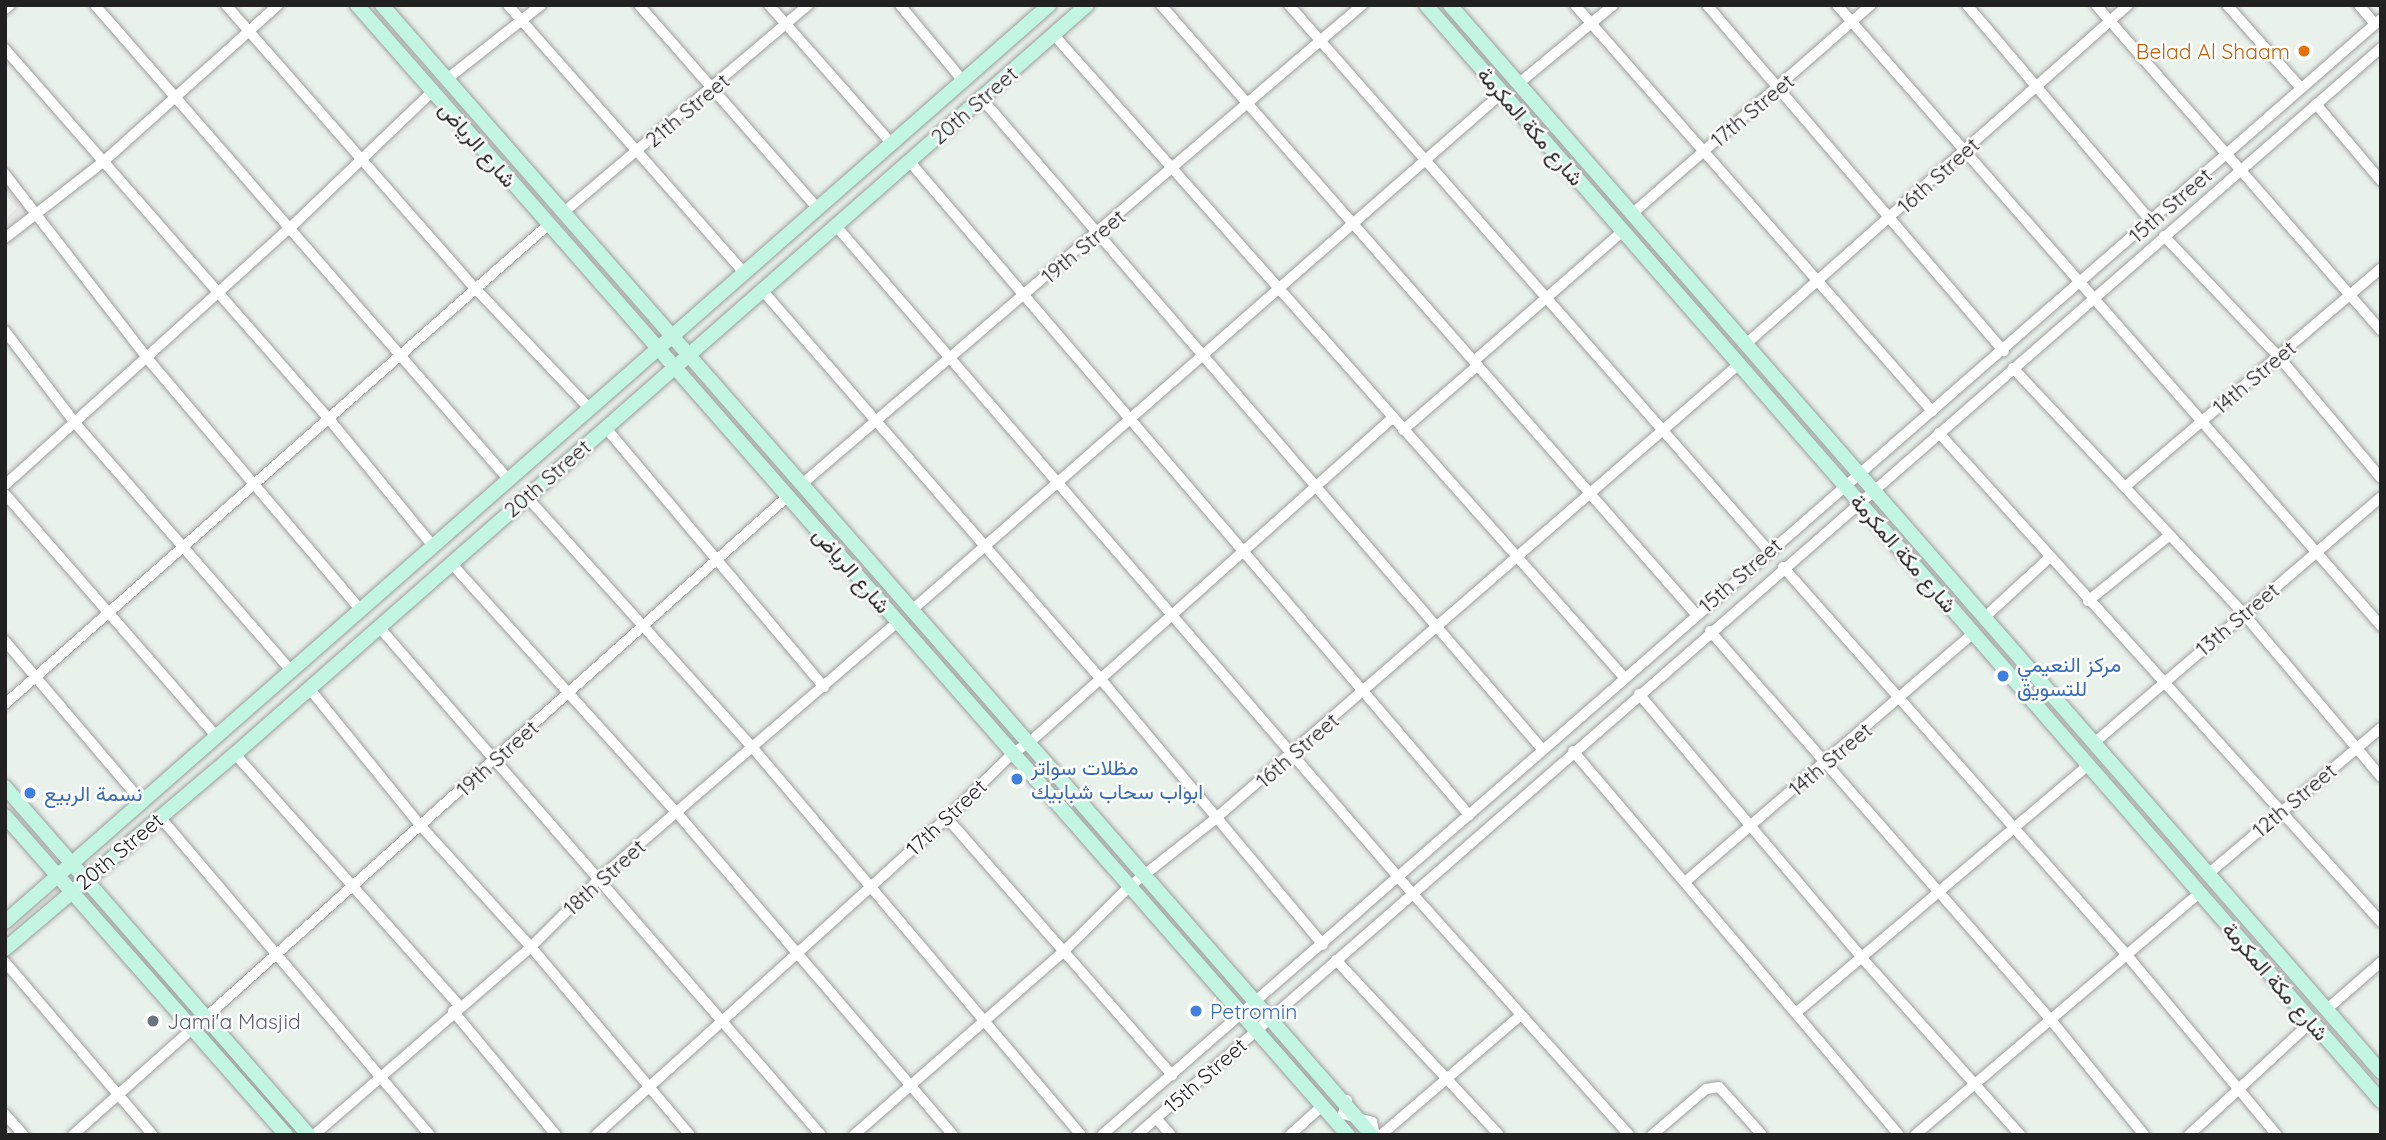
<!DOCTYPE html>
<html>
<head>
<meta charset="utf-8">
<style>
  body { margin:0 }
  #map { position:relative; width:2386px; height:1140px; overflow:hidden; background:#e9f1eb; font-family:Quicksand,Vazirmatn,sans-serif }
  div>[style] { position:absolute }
  .parking>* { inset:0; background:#e5e5e5 }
  .roads { filter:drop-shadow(0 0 2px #9e9e9e) drop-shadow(0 0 2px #9e9e9e) }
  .street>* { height:10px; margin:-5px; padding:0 5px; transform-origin:5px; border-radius:5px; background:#fff }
  .secondary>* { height:14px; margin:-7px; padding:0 7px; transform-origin:7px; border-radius:7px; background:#c2f6e3 }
  .dots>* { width:19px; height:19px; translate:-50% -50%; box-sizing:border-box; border:4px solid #fff; border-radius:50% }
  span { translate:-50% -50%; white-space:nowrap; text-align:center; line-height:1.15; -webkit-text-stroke:5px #fff; paint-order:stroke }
  .food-label { font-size:21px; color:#c56008 }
  .right { translate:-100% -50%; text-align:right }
  .street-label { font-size:21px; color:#212121 }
  .shop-label { font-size:21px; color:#366cbe }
  .left { translate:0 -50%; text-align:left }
  .worship-label { font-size:21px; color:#5b616d }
  .frame { position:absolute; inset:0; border:7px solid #212121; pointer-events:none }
</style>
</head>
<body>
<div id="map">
  <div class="parking">
    <i style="clip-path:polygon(5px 180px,30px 208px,5px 230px,5px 219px,17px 208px,5px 193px)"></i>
  </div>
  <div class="roads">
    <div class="street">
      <i style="left:95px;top:5px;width:630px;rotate:48.93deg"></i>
      <i style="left:226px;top:5px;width:377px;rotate:48.7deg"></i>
      <i style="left:475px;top:288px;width:167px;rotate:46.5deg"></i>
      <i style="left:508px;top:5px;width:357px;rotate:48.6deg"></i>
      <i style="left:639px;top:5px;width:271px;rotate:48.7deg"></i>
      <i style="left:769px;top:5px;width:186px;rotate:48.5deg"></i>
      <i style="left:900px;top:5px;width:100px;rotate:50.3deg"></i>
      <i style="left:1161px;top:5px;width:809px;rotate:48.71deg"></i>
      <i style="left:1289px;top:5px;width:726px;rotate:48.69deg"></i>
      <i style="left:1575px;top:5px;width:541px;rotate:48.67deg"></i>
      <i style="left:1707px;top:5px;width:456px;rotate:49.4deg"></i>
      <i style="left:1837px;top:5px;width:826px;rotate:48.78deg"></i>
      <i style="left:1967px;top:5px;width:284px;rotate:49.6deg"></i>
      <i style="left:2096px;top:5px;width:432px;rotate:48.8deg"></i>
      <i style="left:2227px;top:5px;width:110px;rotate:48.3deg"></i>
      <i style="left:2359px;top:5px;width:25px;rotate:50deg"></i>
      <i style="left:5px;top:9px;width:6px;rotate:-39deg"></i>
      <i style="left:1054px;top:35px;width:857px;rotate:48.41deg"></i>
      <i style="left:5px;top:49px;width:492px;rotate:48.8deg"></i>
      <i style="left:329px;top:419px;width:164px;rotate:50.7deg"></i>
      <i style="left:447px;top:79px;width:120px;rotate:-38.2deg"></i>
      <i style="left:1518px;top:84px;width:124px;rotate:-39.7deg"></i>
      <i style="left:982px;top:99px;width:858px;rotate:49.25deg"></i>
      <i style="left:2316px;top:104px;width:101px;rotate:49.8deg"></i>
      <i style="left:910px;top:162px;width:860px;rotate:49.43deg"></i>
      <i style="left:5px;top:174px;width:232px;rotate:52.3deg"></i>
      <i style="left:147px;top:358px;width:331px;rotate:49.7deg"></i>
      <i style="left:564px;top:212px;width:320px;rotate:-40.3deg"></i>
      <i style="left:1632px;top:214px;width:317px;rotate:-41.2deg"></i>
      <i style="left:836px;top:226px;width:881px;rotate:49.19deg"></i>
      <i style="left:1412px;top:893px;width:325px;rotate:48.1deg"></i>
      <i style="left:2164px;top:236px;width:167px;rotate:46.5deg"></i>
      <i style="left:2279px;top:357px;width:158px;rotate:49.9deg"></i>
      <i style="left:5px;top:238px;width:124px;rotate:-37.8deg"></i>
      <i style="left:103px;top:162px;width:235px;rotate:-41.9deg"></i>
      <i style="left:762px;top:290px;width:513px;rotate:48.95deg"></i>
      <i style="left:1099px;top:677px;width:349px;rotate:50.1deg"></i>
      <i style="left:5px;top:331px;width:116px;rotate:52.7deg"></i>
      <i style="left:75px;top:423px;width:329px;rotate:48.9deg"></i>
      <i style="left:1746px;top:344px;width:511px;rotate:-41.59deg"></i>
      <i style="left:1474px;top:361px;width:198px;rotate:-41.1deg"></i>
      <i style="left:2013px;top:368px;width:336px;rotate:46.8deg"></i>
      <i style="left:2243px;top:613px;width:214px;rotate:49.9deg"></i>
      <i style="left:605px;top:427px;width:340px;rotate:49.9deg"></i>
      <i style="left:1403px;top:430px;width:99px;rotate:-40.9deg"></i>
      <i style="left:1939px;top:433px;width:659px;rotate:47.89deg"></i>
      <i style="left:802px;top:484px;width:737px;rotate:-40.54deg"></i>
      <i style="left:5px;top:485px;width:385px;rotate:-42.1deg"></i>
      <i style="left:291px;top:227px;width:195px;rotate:-43.8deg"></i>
      <i style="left:2126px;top:486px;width:335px;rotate:-40.5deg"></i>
      <i style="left:5px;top:494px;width:321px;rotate:48.9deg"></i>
      <i style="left:526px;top:496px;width:339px;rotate:48deg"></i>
      <i style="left:753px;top:748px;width:507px;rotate:49.72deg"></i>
      <i style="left:451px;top:563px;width:337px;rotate:47.9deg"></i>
      <i style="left:677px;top:813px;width:424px;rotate:49.4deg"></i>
      <i style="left:1783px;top:567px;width:517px;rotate:48.45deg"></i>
      <i style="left:2126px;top:954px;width:236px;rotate:50.2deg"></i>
      <i style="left:2088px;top:601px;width:105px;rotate:-38.8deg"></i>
      <i style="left:912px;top:610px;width:784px;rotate:-41.23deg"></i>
      <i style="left:1985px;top:617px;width:88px;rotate:-42.7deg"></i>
      <i style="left:379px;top:627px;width:673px;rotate:48.97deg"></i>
      <i style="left:1710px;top:631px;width:517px;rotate:48.76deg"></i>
      <i style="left:2051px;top:1020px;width:148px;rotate:51deg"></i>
      <i style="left:5px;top:641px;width:211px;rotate:49.6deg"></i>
      <i style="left:309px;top:688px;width:176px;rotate:51deg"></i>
      <i style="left:420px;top:825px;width:165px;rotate:47.7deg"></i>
      <i style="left:531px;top:947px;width:246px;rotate:49.8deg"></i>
      <i style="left:1639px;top:694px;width:346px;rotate:49.8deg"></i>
      <i style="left:1862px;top:958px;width:237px;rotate:48.2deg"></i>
      <i style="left:5px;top:704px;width:725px;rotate:-41.42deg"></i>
      <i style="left:2094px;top:743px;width:378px;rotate:-40.6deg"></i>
      <i style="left:1573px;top:751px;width:504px;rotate:49.67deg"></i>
      <i style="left:235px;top:754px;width:336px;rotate:48.3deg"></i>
      <i style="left:160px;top:817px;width:417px;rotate:49.7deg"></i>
      <i style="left:947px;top:818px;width:342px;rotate:48.8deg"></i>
      <i style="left:2208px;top:874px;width:226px;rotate:-40.2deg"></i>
      <i style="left:1685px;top:882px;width:381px;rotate:-40.8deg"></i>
      <i style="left:1336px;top:960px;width:239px;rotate:47deg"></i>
      <i style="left:5px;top:962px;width:228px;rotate:49.5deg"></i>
      <i style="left:2326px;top:1010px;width:73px;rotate:-41.1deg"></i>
      <i style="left:453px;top:1011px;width:161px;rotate:50.3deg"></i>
      <i style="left:1797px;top:1012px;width:382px;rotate:-40.3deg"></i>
      <i style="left:204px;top:1019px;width:784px;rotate:-41.85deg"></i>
      <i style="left:1347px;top:1100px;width:15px;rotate:106deg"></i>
      <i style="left:1343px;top:1114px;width:30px;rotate:15deg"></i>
      <i style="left:1372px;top:1122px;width:13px;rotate:77deg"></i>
      <i style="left:5px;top:1114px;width:28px;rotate:49deg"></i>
      <i style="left:1156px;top:1118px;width:23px;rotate:49deg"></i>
      <i style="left:73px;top:1135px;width:161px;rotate:-41.7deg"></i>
      <i style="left:314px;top:1135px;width:287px;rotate:-40.9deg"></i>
      <i style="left:531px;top:947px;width:99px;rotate:-45deg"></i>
      <i style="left:601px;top:877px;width:391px;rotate:-40.7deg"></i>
      <i style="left:596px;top:1135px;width:473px;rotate:-42.1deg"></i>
      <i style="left:947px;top:818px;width:93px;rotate:-44.6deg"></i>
      <i style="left:1013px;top:753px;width:20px;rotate:-33deg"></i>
      <i style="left:1030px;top:742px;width:486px;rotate:-41.8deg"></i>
      <i style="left:854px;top:1135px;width:281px;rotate:-41.2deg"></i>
      <i style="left:1065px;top:950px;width:91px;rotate:-44.6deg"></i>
      <i style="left:1130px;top:886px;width:108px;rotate:-38.2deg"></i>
      <i style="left:1215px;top:819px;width:694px;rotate:-40.97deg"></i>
      <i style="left:1102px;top:1135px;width:1697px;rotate:-41.11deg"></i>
      <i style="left:1137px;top:1135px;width:1652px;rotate:-41.15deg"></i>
      <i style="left:1290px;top:1135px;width:43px;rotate:-42.2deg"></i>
      <i style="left:1381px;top:1135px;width:184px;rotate:-40.6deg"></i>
      <i style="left:1652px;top:1135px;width:71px;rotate:-40.4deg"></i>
      <i style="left:1706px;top:1089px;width:13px;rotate:-9deg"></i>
      <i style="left:1719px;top:1087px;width:64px;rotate:48.1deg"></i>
      <i style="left:1915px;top:1135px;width:373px;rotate:-40.4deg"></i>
      <i style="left:2189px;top:1135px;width:166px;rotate:-42.8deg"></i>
    </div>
    <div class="secondary">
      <i style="left:357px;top:5px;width:1503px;rotate:48.75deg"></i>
      <i style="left:382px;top:5px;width:1502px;rotate:48.78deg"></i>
      <i style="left:1426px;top:5px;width:1454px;rotate:48.93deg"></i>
      <i style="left:1450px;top:5px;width:1416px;rotate:48.89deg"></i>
      <i style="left:5px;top:787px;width:462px;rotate:48.9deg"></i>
      <i style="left:5px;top:816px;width:425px;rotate:48.6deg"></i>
      <i style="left:5px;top:922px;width:1390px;rotate:-41.29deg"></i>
      <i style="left:5px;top:949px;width:302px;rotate:-40.3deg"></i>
      <i style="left:235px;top:754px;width:1134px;rotate:-41.32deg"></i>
    </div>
  </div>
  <div class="dots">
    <i style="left:2304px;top:51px;background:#e8710a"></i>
    <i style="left:2003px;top:676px;background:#3f7fe0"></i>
    <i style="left:1017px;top:779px;background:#3f7fe0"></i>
    <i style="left:30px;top:793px;background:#3f7fe0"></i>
    <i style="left:1196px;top:1011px;background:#3f7fe0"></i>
    <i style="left:153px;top:1021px;background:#6b7280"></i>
  </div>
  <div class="food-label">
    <span class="right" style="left:2290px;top:51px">Belad Al Shaam</span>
  </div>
  <div class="street-label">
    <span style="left:974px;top:105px;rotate:-41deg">20th Street</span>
    <span style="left:687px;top:110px;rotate:-40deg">21th Street</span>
    <span style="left:1752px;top:110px;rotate:-40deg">17th Street</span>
    <span style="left:1531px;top:126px;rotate:49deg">شارع مكة المكرمة</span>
    <span style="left:478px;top:144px;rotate:49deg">شارع الرياض</span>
    <span style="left:1938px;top:175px;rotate:-42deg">16th Street</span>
    <span style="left:2170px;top:205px;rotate:-41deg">15th Street</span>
    <span style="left:1083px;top:246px;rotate:-40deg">19th Street</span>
    <span style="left:2254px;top:377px;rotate:-40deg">14th Street</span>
    <span style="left:547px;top:478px;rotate:-41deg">20th Street</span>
    <span style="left:1904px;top:553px;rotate:49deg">شارع مكة المكرمة</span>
    <span style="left:852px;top:570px;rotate:49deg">شارع الرياض</span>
    <span style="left:1740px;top:575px;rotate:-41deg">15th Street</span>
    <span style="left:2237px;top:619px;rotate:-40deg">13th Street</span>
    <span style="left:1297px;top:750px;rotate:-41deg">16th Street</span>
    <span style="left:497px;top:758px;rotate:-42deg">19th Street</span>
    <span style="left:1830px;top:759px;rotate:-40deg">14th Street</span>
    <span style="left:2294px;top:800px;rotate:-40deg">12th Street</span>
    <span style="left:946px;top:817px;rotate:-43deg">17th Street</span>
    <span style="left:119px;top:851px;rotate:-40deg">20th Street</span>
    <span style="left:604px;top:877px;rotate:-42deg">18th Street</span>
    <span style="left:2276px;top:981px;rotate:49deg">شارع مكة المكرمة</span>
    <span style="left:1205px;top:1075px;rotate:-41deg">15th Street</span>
  </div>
  <div class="shop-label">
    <span class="left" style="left:2017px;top:676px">مركز النعيمي<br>للتسويق</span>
    <span class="left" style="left:1031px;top:779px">مظلات سواتر<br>ابواب سحاب شبابيك</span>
    <span class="left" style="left:44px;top:793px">نسمة الربيع</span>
    <span class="left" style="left:1210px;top:1011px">Petromin</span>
  </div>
  <div class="worship-label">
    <span class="left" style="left:167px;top:1021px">Jami'a Masjid</span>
  </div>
  <div class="frame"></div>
</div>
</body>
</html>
